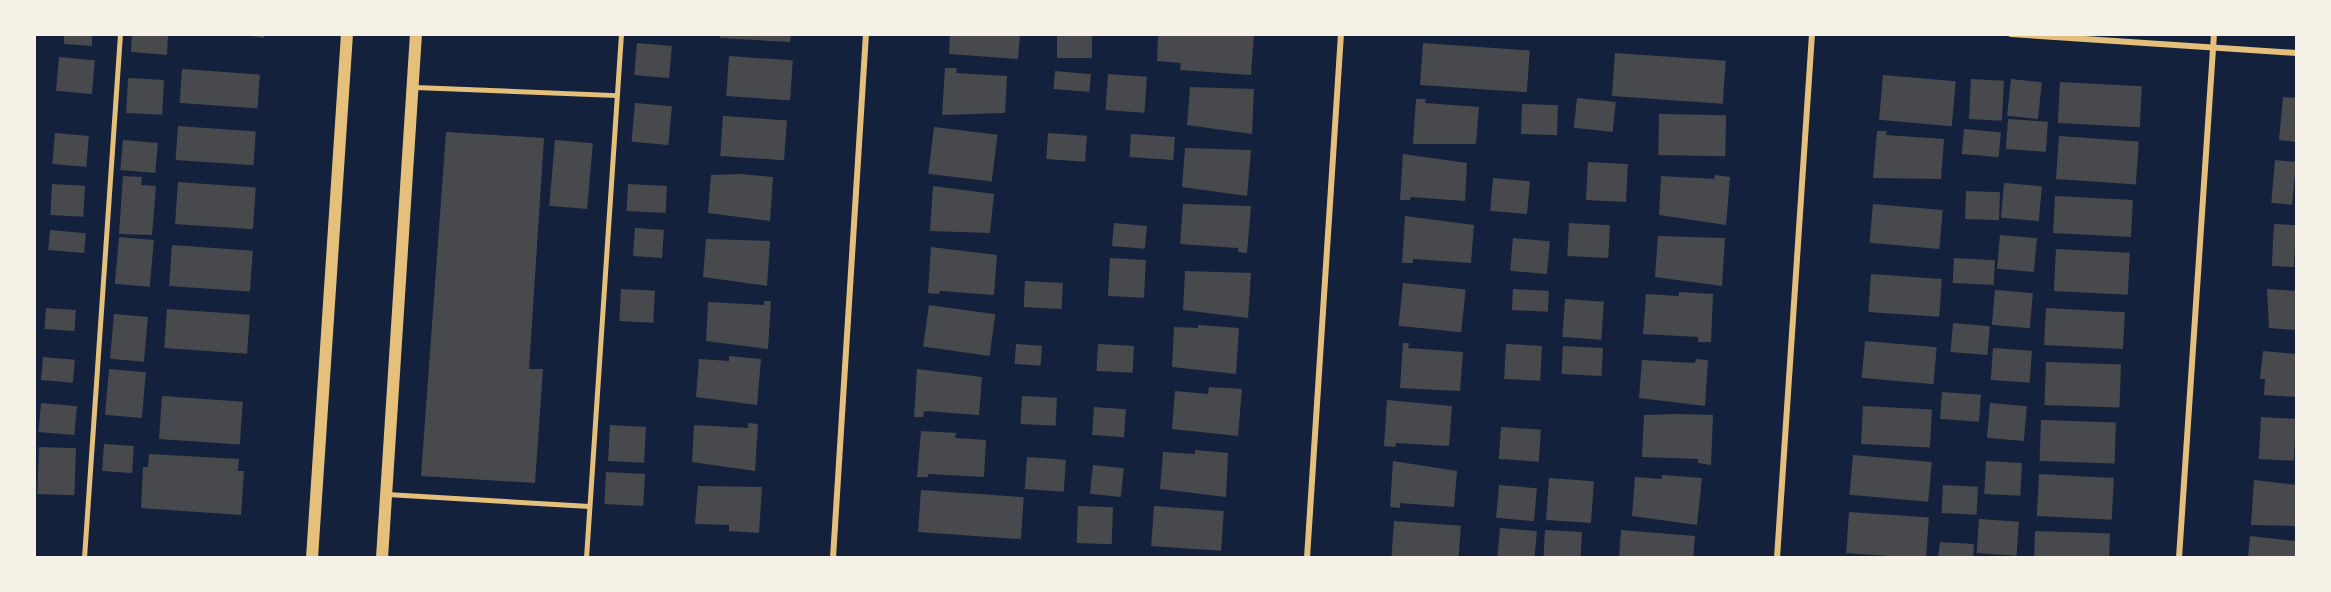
<!DOCTYPE html>
<html>
<head>
<meta charset="utf-8">
<style>
  body { margin:0 }
  #map { position:relative; width:2331px; height:592px; overflow:hidden; background:#14213d; font-family:Helvetica,sans-serif }
  div>[style] { position:absolute }
  .building>* { inset:0; background:#48494c; transform-origin:0 0 }
  .service>* { height:4.5px; margin:-2.25px; padding:0 2.25px; transform-origin:2.25px; border-radius:2.25px; background:#e5c07b }
  .minor>* { height:6px; margin:-3px; padding:0 3px; transform-origin:3px; border-radius:3px; background:#e5c07b }
  .secondary>* { height:12px; margin:-6px; padding:0 6px; transform-origin:6px; border-radius:6px; background:#e5c07b }
  span { translate:-50% -50%; white-space:nowrap; text-align:center; line-height:1.15; -webkit-text-stroke:5px #f6f1e7; paint-order:stroke }
  .frame { position:absolute; inset:0; border:36px solid #f6f1e7; pointer-events:none }
</style>
</head>
<body>
<div id="map">
  <div class="building">
    <i style="clip-path:polygon(64px 34px,92px 34px,92px 46px,64px 44px)"></i>
    <i style="clip-path:polygon(132px 34px,168px 34px,167px 55px,131px 52px)"></i>
    <i style="clip-path:polygon(238px 34px,264px 34px,264px 38px)"></i>
    <i style="clip-path:polygon(720px 34px,791px 34px,790px 42px,720px 38px)"></i>
    <i style="clip-path:polygon(950px 34px,1020px 34px,1018px 59px,949px 54px)"></i>
    <i style="left:1057px;top:34px;width:35px;height:24px"></i>
    <i style="clip-path:polygon(1183px 34px,1254px 34px,1251px 75px,1180px 70px,1181px 63px,1157px 61px,1158px 36px)"></i>
    <i style="left:637px;top:43px;width:35px;height:32px;rotate:5deg"></i>
    <i style="left:1423px;top:43px;width:107px;height:42px;rotate:4deg"></i>
    <i style="left:1615px;top:53px;width:111px;height:43px;rotate:4deg"></i>
    <i style="left:729px;top:56px;width:64px;height:40px;rotate:4deg"></i>
    <i style="left:59px;top:57px;width:36px;height:34px;rotate:5deg"></i>
    <i style="clip-path:polygon(945px 68px,957px 68px,956px 73px,1007px 76px,1005px 113px,942px 115px)"></i>
    <i style="left:182px;top:69px;width:78px;height:34px;rotate:4deg"></i>
    <i style="left:1055px;top:71px;width:36px;height:18px;rotate:5deg"></i>
    <i style="left:1108px;top:74px;width:39px;height:36px;rotate:4deg"></i>
    <i style="left:1883px;top:75px;width:73px;height:45px;rotate:5deg"></i>
    <i style="left:128px;top:78px;width:36px;height:35px;rotate:3deg"></i>
    <i style="left:1971px;top:79px;width:33px;height:40px;rotate:3deg"></i>
    <i style="left:2011px;top:79px;width:31px;height:37px;rotate:6deg"></i>
    <i style="left:2060px;top:82px;width:82px;height:41px;rotate:3deg"></i>
    <i style="clip-path:polygon(1190px 87px,1254px 89px,1252px 134px,1187px 125px)"></i>
    <i style="clip-path:polygon(2283px 97px,2296px 98px,2296px 142px,2279px 140px)"></i>
    <i style="left:1577px;top:98px;width:39px;height:30px;rotate:6deg"></i>
    <i style="clip-path:polygon(1416px 99px,1426px 99px,1425px 103px,1479px 107px,1476px 144px,1413px 144px)"></i>
    <i style="left:635px;top:103px;width:37px;height:39px;rotate:5deg"></i>
    <i style="left:1522px;top:104px;width:36px;height:30px;rotate:2deg"></i>
    <i style="left:1659px;top:114px;width:67px;height:41px;rotate:1deg"></i>
    <i style="left:723px;top:116px;width:64px;height:40px;rotate:4deg"></i>
    <i style="left:2008px;top:119px;width:40px;height:30px;rotate:4deg"></i>
    <i style="left:178px;top:126px;width:78px;height:34px;rotate:4deg"></i>
    <i style="left:934px;top:127px;width:64px;height:47px;rotate:7deg"></i>
    <i style="left:1964px;top:129px;width:37px;height:25px;rotate:5deg"></i>
    <i style="clip-path:polygon(1877px 131px,1887px 131px,1886px 135px,1944px 139px,1941px 179px,1873px 178px)"></i>
    <i style="clip-path:polygon(446px 132px,544px 138px,529px 369px,543px 369px,535px 483px,421px 476px)"></i>
    <i style="left:55px;top:133px;width:34px;height:31px;rotate:5deg"></i>
    <i style="left:1048px;top:133px;width:39px;height:26px;rotate:4deg"></i>
    <i style="left:1131px;top:134px;width:44px;height:23px;rotate:4deg"></i>
    <i style="left:2059px;top:136px;width:80px;height:43px;rotate:4deg"></i>
    <i style="left:123px;top:140px;width:35px;height:30px;rotate:5deg"></i>
    <i style="left:555px;top:140px;width:38px;height:66px;rotate:5deg"></i>
    <i style="clip-path:polygon(1185px 148px,1251px 150px,1247px 196px,1182px 187px)"></i>
    <i style="clip-path:polygon(1403px 154px,1467px 163px,1465px 201px,1411px 197px,1410px 200px,1400px 200px)"></i>
    <i style="left:2275px;top:160px;width:21px;height:43px;rotate:5deg"></i>
    <i style="left:1588px;top:162px;width:40px;height:38px;rotate:3deg"></i>
    <i style="clip-path:polygon(740px 174px,773px 177px,770px 221px,708px 213px,711px 175px)"></i>
    <i style="clip-path:polygon(1715px 175px,1730px 177px,1726px 225px,1659px 215px,1661px 176px,1714px 179px)"></i>
    <i style="clip-path:polygon(123px 176px,142px 177px,141px 185px,156px 186px,152px 235px,119px 234px)"></i>
    <i style="left:1493px;top:178px;width:37px;height:33px;rotate:5deg"></i>
    <i style="left:178px;top:182px;width:78px;height:42px;rotate:4deg"></i>
    <i style="left:2004px;top:183px;width:38px;height:35px;rotate:5deg"></i>
    <i style="left:52px;top:184px;width:33px;height:31px;rotate:3deg"></i>
    <i style="left:628px;top:184px;width:39px;height:27px;rotate:3deg"></i>
    <i style="clip-path:polygon(933px 186px,994px 194px,990px 233px,930px 231px)"></i>
    <i style="left:1966px;top:191px;width:34px;height:28px;rotate:2deg"></i>
    <i style="left:2055px;top:196px;width:78px;height:37px;rotate:3deg"></i>
    <i style="clip-path:polygon(1183px 204px,1251px 206px,1247px 253px,1238px 252px,1238px 248px,1180px 244px)"></i>
    <i style="left:1873px;top:204px;width:70px;height:39px;rotate:5deg"></i>
    <i style="clip-path:polygon(1405px 216px,1474px 225px,1471px 263px,1413px 259px,1413px 263px,1402px 263px)"></i>
    <i style="left:1114px;top:223px;width:33px;height:23px;rotate:5deg"></i>
    <i style="left:1569px;top:223px;width:41px;height:33px;rotate:3deg"></i>
    <i style="left:2274px;top:224px;width:22px;height:42px;rotate:3deg"></i>
    <i style="left:635px;top:228px;width:29px;height:28px;rotate:4deg"></i>
    <i style="left:50px;top:230px;width:36px;height:20px;rotate:5deg"></i>
    <i style="left:2000px;top:235px;width:37px;height:34px;rotate:5deg"></i>
    <i style="clip-path:polygon(1658px 236px,1725px 238px,1722px 286px,1655px 277px)"></i>
    <i style="left:119px;top:237px;width:35px;height:47px;rotate:5deg"></i>
    <i style="left:1513px;top:238px;width:37px;height:33px;rotate:5deg"></i>
    <i style="clip-path:polygon(706px 239px,770px 241px,767px 286px,703px 277px)"></i>
    <i style="left:172px;top:245px;width:81px;height:41px;rotate:4deg"></i>
    <i style="clip-path:polygon(931px 247px,997px 255px,994px 295px,940px 291px,939px 294px,928px 293px)"></i>
    <i style="left:2056px;top:249px;width:74px;height:42px;rotate:3deg"></i>
    <i style="left:1110px;top:258px;width:36px;height:38px;rotate:3deg"></i>
    <i style="left:1954px;top:258px;width:41px;height:25px;rotate:3deg"></i>
    <i style="clip-path:polygon(1185px 271px,1251px 273px,1248px 318px,1183px 310px)"></i>
    <i style="left:1871px;top:274px;width:71px;height:38px;rotate:4deg"></i>
    <i style="left:1025px;top:281px;width:38px;height:26px;rotate:3deg"></i>
    <i style="left:1403px;top:283px;width:63px;height:43px;rotate:6deg"></i>
    <i style="left:621px;top:289px;width:34px;height:32px;rotate:3deg"></i>
    <i style="left:1513px;top:289px;width:36px;height:21px;rotate:3deg"></i>
    <i style="clip-path:polygon(2267px 289px,2296px 291px,2296px 330px,2269px 328px)"></i>
    <i style="left:1995px;top:290px;width:38px;height:35px;rotate:5deg"></i>
    <i style="clip-path:polygon(1679px 292px,1713px 294px,1711px 342px,1698px 342px,1698px 337px,1643px 334px,1646px 294px,1679px 296px)"></i>
    <i style="left:1565px;top:299px;width:39px;height:38px;rotate:4deg"></i>
    <i style="clip-path:polygon(764px 301px,771px 301px,768px 349px,706px 341px,708px 302px,764px 305px)"></i>
    <i style="left:929px;top:305px;width:67px;height:42px;rotate:8deg"></i>
    <i style="left:46px;top:308px;width:30px;height:21px;rotate:4deg"></i>
    <i style="left:2046px;top:308px;width:79px;height:37px;rotate:3deg"></i>
    <i style="left:167px;top:309px;width:83px;height:39px;rotate:4deg"></i>
    <i style="left:114px;top:314px;width:34px;height:45px;rotate:5deg"></i>
    <i style="left:1953px;top:323px;width:37px;height:29px;rotate:5deg"></i>
    <i style="clip-path:polygon(1198px 325px,1239px 328px,1236px 374px,1172px 367px,1174px 327px,1198px 328px)"></i>
    <i style="left:1865px;top:341px;width:72px;height:37px;rotate:5deg"></i>
    <i style="clip-path:polygon(1403px 343px,1409px 343px,1408px 348px,1463px 352px,1460px 391px,1400px 388px)"></i>
    <i style="left:1016px;top:344px;width:26px;height:20px;rotate:4deg"></i>
    <i style="left:1098px;top:344px;width:36px;height:27px;rotate:3deg"></i>
    <i style="left:1506px;top:344px;width:36px;height:35px;rotate:3deg"></i>
    <i style="left:1563px;top:346px;width:40px;height:28px;rotate:3deg"></i>
    <i style="left:1993px;top:348px;width:39px;height:32px;rotate:4deg"></i>
    <i style="clip-path:polygon(2263px 351px,2296px 354px,2296px 397px,2264px 395px,2265px 379px,2260px 379px)"></i>
    <i style="clip-path:polygon(729px 356px,761px 359px,757px 405px,696px 397px,699px 359px,729px 361px)"></i>
    <i style="left:43px;top:357px;width:32px;height:23px;rotate:5deg"></i>
    <i style="clip-path:polygon(1696px 359px,1708px 360px,1705px 406px,1639px 398px,1642px 360px,1695px 363px)"></i>
    <i style="left:2046px;top:362px;width:75px;height:43px;rotate:2deg"></i>
    <i style="left:109px;top:369px;width:37px;height:46px;rotate:5deg"></i>
    <i style="clip-path:polygon(917px 369px,982px 377px,979px 415px,924px 411px,923px 417px,914px 417px)"></i>
    <i style="clip-path:polygon(1209px 387px,1242px 389px,1238px 436px,1172px 429px,1175px 391px,1208px 394px)"></i>
    <i style="left:1942px;top:392px;width:39px;height:27px;rotate:4deg"></i>
    <i style="left:162px;top:396px;width:81px;height:43px;rotate:4deg"></i>
    <i style="left:1022px;top:396px;width:35px;height:28px;rotate:3deg"></i>
    <i style="clip-path:polygon(1387px 400px,1452px 406px,1449px 446px,1396px 443px,1395px 447px,1384px 446px)"></i>
    <i style="left:41px;top:403px;width:36px;height:29px;rotate:5deg"></i>
    <i style="left:1990px;top:403px;width:37px;height:35px;rotate:5deg"></i>
    <i style="left:1863px;top:406px;width:69px;height:38px;rotate:3deg"></i>
    <i style="left:1094px;top:407px;width:32px;height:28px;rotate:4deg"></i>
    <i style="clip-path:polygon(1675px 414px,1713px 415px,1711px 465px,1698px 463px,1698px 459px,1642px 457px,1644px 415px)"></i>
    <i style="left:2261px;top:417px;width:35px;height:42px;rotate:3deg"></i>
    <i style="left:2041px;top:420px;width:75px;height:41px;rotate:2deg"></i>
    <i style="clip-path:polygon(748px 423px,758px 424px,755px 471px,692px 462px,694px 425px,748px 428px)"></i>
    <i style="left:610px;top:425px;width:36px;height:36px;rotate:3deg"></i>
    <i style="left:1501px;top:427px;width:40px;height:32px;rotate:4deg"></i>
    <i style="clip-path:polygon(921px 431px,956px 433px,955px 438px,986px 440px,984px 477px,928px 474px,928px 477px,917px 477px)"></i>
    <i style="left:104px;top:444px;width:30px;height:27px;rotate:4deg"></i>
    <i style="left:39px;top:447px;width:37px;height:47px;rotate:2deg"></i>
    <i style="clip-path:polygon(1195px 450px,1228px 453px,1226px 497px,1160px 489px,1163px 452px,1195px 454px)"></i>
    <i style="clip-path:polygon(149px 454px,239px 459px,238px 471px,244px 471px,241px 515px,141px 508px,143px 467px,148px 467px)"></i>
    <i style="left:1853px;top:455px;width:79px;height:40px;rotate:5deg"></i>
    <i style="left:1027px;top:457px;width:39px;height:32px;rotate:4deg"></i>
    <i style="clip-path:polygon(1393px 461px,1457px 471px,1454px 507px,1400px 503px,1400px 508px,1390px 507px)"></i>
    <i style="left:1986px;top:461px;width:36px;height:33px;rotate:3deg"></i>
    <i style="left:1093px;top:465px;width:31px;height:29px;rotate:6deg"></i>
    <i style="left:606px;top:472px;width:39px;height:32px;rotate:3deg"></i>
    <i style="left:2039px;top:474px;width:75px;height:42px;rotate:3deg"></i>
    <i style="clip-path:polygon(1662px 475px,1702px 478px,1697px 525px,1632px 516px,1635px 477px,1662px 479px)"></i>
    <i style="left:1549px;top:478px;width:45px;height:42px;rotate:4deg"></i>
    <i style="clip-path:polygon(2254px 480px,2296px 485px,2296px 526px,2251px 525px)"></i>
    <i style="left:1499px;top:485px;width:38px;height:33px;rotate:5deg"></i>
    <i style="left:1943px;top:485px;width:35px;height:28px;rotate:3deg"></i>
    <i style="clip-path:polygon(698px 486px,762px 487px,759px 533px,729px 531px,729px 525px,695px 524px)"></i>
    <i style="left:921px;top:490px;width:103px;height:42px;rotate:4deg"></i>
    <i style="left:1078px;top:506px;width:35px;height:37px;rotate:2deg"></i>
    <i style="left:1154px;top:506px;width:70px;height:40px;rotate:4deg"></i>
    <i style="left:1849px;top:512px;width:80px;height:41px;rotate:4deg"></i>
    <i style="left:1979px;top:519px;width:40px;height:34px;rotate:4deg"></i>
    <i style="left:1394px;top:521px;width:67px;height:37px;rotate:4deg"></i>
    <i style="left:1500px;top:528px;width:37px;height:30px;rotate:5deg"></i>
    <i style="left:1545px;top:530px;width:37px;height:28px;rotate:3deg"></i>
    <i style="clip-path:polygon(1621px 530px,1695px 536px,1693px 558px,1619px 558px)"></i>
    <i style="left:2035px;top:531px;width:75px;height:27px;rotate:2deg"></i>
    <i style="clip-path:polygon(2250px 536px,2296px 541px,2296px 558px,2248px 558px)"></i>
    <i style="clip-path:polygon(1940px 542px,1974px 544px,1973px 558px,1938px 558px)"></i>
  </div>
  <div class="service">
    <i style="left:415px;top:87px;width:202px;rotate:2.3deg"></i>
    <i style="left:387px;top:494px;width:202px;rotate:3.4deg"></i>
    <i style="left:84px;top:558px;width:525px;rotate:-86.07deg"></i>
    <i style="left:586px;top:558px;width:525px;rotate:-86.18deg"></i>
  </div>
  <div class="minor">
    <i style="left:2011px;top:34px;width:286px;rotate:3.8deg"></i>
    <i style="left:833px;top:558px;width:525px;rotate:-86.4deg"></i>
    <i style="left:1307px;top:558px;width:525px;rotate:-86.29deg"></i>
    <i style="left:1777px;top:558px;width:525px;rotate:-86.18deg"></i>
    <i style="left:2179px;top:558px;width:525px;rotate:-86.18deg"></i>
  </div>
  <div class="secondary">
    <i style="left:312px;top:558px;width:525px;rotate:-86.18deg"></i>
    <i style="left:382px;top:558px;width:525px;rotate:-86.29deg"></i>
  </div>
  <div class="frame"></div>
</div>
</body>
</html>
